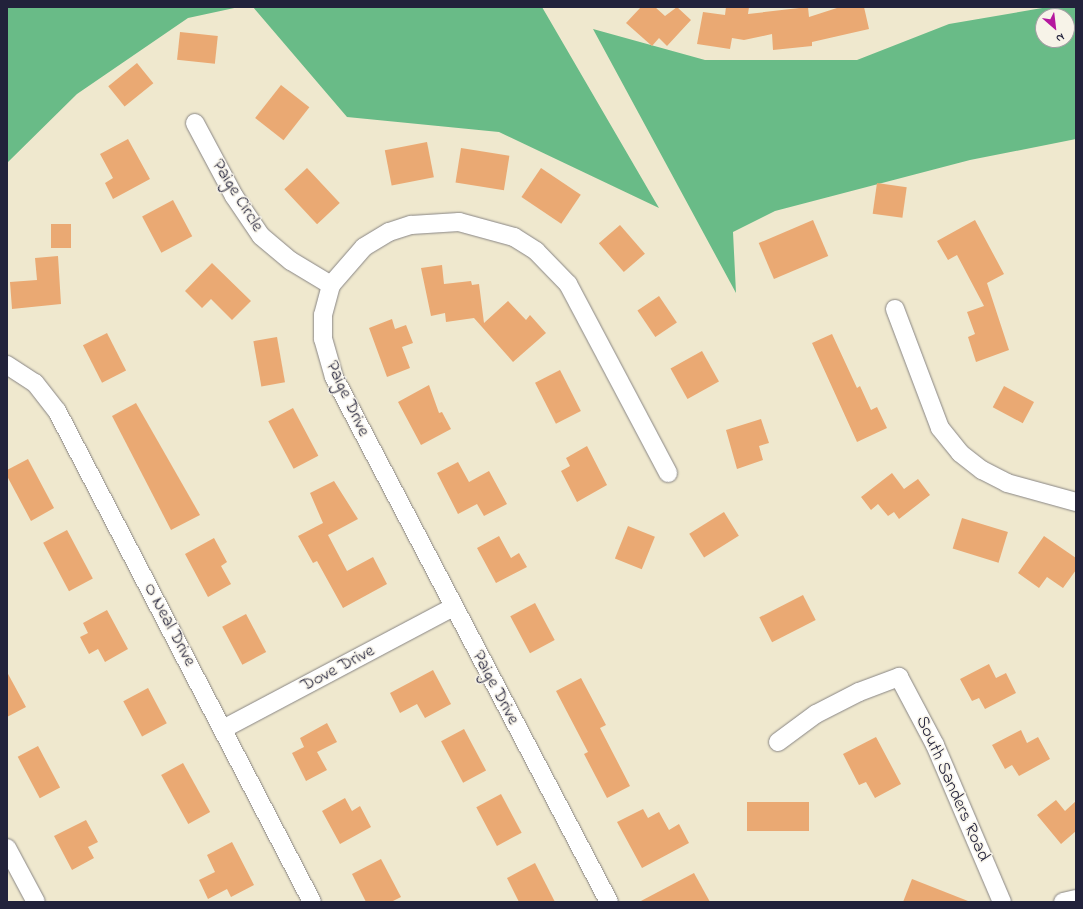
<!DOCTYPE html>
<html>
<head>
<meta charset="utf-8">
<style>
  body { margin:0 }
  #map { position:relative; width:1083px; height:909px; overflow:hidden; background:#efe8ce; font-family:"Indie Flower",sans-serif }
  div>[style] { position:absolute }
  .forest>* { inset:0; background:#69bb87 }
  .building>* { inset:0; background:#eaa973; transform-origin:0 0 }
  .roads { filter:drop-shadow(0 0 1px #888584) drop-shadow(0 0 1px #888584) }
  .minor>* { height:18px; margin:-9px; padding:0 9px; transform-origin:9px; border-radius:9px; background:#fff }
  span { translate:-50% -50%; white-space:nowrap; text-align:center; line-height:1.15; -webkit-text-stroke:3px #f7f3e8; paint-order:stroke }
  .street-label { font-size:18px; color:#22223b }
  .frame { position:absolute; inset:0; border:8px solid #22223b; pointer-events:none }
  .north { position:absolute; left:1035px; top:8px; width:40px; height:40px; box-sizing:border-box; background:#f7f3e8; border:1px solid #a29fa3; border-radius:50%; rotate:152deg; font-size:11px; font-weight:700; line-height:16px; text-align:center; color:#22223b }
  .north::after { content:''; display:block; margin:auto; width:14px; height:18px; background:#b5179e; clip-path:polygon(50% 0,100% 100%,50% 72%,0 100%) }
</style>
</head>
<body>
<div id="map">
  <div class="forest">
    <i style="clip-path:polygon(7px 7px,239px 7px,188px 18px,77px 94px,7px 163px)"></i>
    <i style="clip-path:polygon(253px 7px,542px 7px,659px 208px,499px 132px,347px 117px)"></i>
    <i style="clip-path:polygon(evenodd,1048px 7px,1076px 7px,1076px 139px,970px 160px,775px 211px,733px 232px,736px 293px,593px 29px,705px 60px,857px 60px,949px 24px,1048px 7px,1043px 16px,1067px 16px,1067px 40px,1043px 40px,1043px 16px)"></i>
  </div>
  <div class="building">
    <i style="clip-path:polygon(641px 7px,655px 7px,665px 16px,677px 7px,691px 20px,667px 46px,659px 38px,652px 46px,626px 23px)"></i>
    <i style="clip-path:polygon(726px 7px,749px 7px,748px 14px,808px 7px,809px 17px,840px 7px,864px 7px,869px 29px,812px 42px,812px 46px,773px 50px,772px 34px,744px 40px,732px 38px,730px 49px,697px 44px,703px 12px,725px 15px)"></i>
    <i style="left:180px;top:32px;width:38px;height:28px;rotate:6deg"></i>
    <i style="left:137px;top:63px;width:26px;height:37px;rotate:51deg"></i>
    <i style="left:281px;top:85px;width:36px;height:42px;rotate:38deg"></i>
    <i style="clip-path:polygon(128px 139px,150px 179px,113px 199px,105px 183px,113px 178px,100px 154px)"></i>
    <i style="left:427px;top:142px;width:36px;height:43px;rotate:79deg"></i>
    <i style="left:461px;top:148px;width:49px;height:35px;rotate:9deg"></i>
    <i style="left:307px;top:168px;width:48px;height:31px;rotate:47deg"></i>
    <i style="left:541px;top:168px;width:48px;height:35px;rotate:34deg"></i>
    <i style="left:877px;top:183px;width:30px;height:31px;rotate:8deg"></i>
    <i style="left:173px;top:200px;width:41px;height:35px;rotate:62deg"></i>
    <i style="left:813px;top:220px;width:39px;height:59px;rotate:67deg"></i>
    <i style="clip-path:polygon(975px 220px,1004px 274px,987px 283px,1009px 350px,976px 362px,968px 337px,975px 334px,967px 312px,984px 306px,957px 255px,948px 260px,937px 241px)"></i>
    <i style="left:51px;top:224px;width:20px;height:24px"></i>
    <i style="left:620px;top:225px;width:38px;height:28px;rotate:49deg"></i>
    <i style="clip-path:polygon(58px 256px,61px 304px,12px 309px,10px 282px,37px 280px,35px 258px)"></i>
    <i style="clip-path:polygon(212px 263px,251px 301px,232px 320px,211px 299px,202px 308px,185px 291px)"></i>
    <i style="clip-path:polygon(442px 265px,444px 284px,471px 281px,472px 285px,479px 284px,484px 323px,508px 301px,526px 320px,530px 315px,546px 333px,513px 362px,474px 318px,446px 322px,445px 313px,431px 316px,421px 268px)"></i>
    <i style="left:659px;top:296px;width:32px;height:26px;rotate:56deg"></i>
    <i style="clip-path:polygon(392px 319px,395px 329px,406px 325px,413px 343px,402px 347px,410px 368px,387px 377px,369px 328px)"></i>
    <i style="left:107px;top:333px;width:42px;height:27px;rotate:63deg"></i>
    <i style="clip-path:polygon(832px 334px,857px 388px,860px 386px,871px 410px,877px 407px,887px 428px,857px 442px,812px 343px)"></i>
    <i style="left:277px;top:337px;width:46px;height:24px;rotate:80deg"></i>
    <i style="left:702px;top:351px;width:35px;height:36px;rotate:61deg"></i>
    <i style="left:560px;top:370px;width:46px;height:28px;rotate:63deg"></i>
    <i style="clip-path:polygon(429px 385px,439px 413px,442px 412px,451px 429px,421px 445px,398px 402px)"></i>
    <i style="left:1004px;top:386px;width:34px;height:24px;rotate:28deg"></i>
    <i style="clip-path:polygon(136px 403px,200px 515px,171px 530px,112px 416px)"></i>
    <i style="left:293px;top:408px;width:54px;height:28px;rotate:62deg"></i>
    <i style="clip-path:polygon(761px 419px,769px 443px,759px 446px,763px 460px,737px 469px,726px 430px)"></i>
    <i style="clip-path:polygon(587px 446px,607px 485px,577px 502px,561px 471px,570px 466px,566px 458px)"></i>
    <i style="clip-path:polygon(28px 459px,54px 508px,31px 521px,7px 476px,7px 470px)"></i>
    <i style="clip-path:polygon(458px 462px,469px 482px,489px 471px,507px 504px,484px 516px,477px 504px,458px 514px,437px 473px)"></i>
    <i style="clip-path:polygon(892px 473px,904px 489px,918px 479px,930px 495px,899px 519px,894px 512px,888px 516px,878px 504px,871px 510px,861px 497px)"></i>
    <i style="clip-path:polygon(334px 481px,358px 519px,328px 535px,347px 571px,373px 557px,387px 584px,343px 608px,317px 561px,313px 563px,298px 536px,323px 523px,310px 493px)"></i>
    <i style="left:724px;top:512px;width:28px;height:41px;rotate:58deg"></i>
    <i style="left:962px;top:518px;width:48px;height:32px;rotate:17deg"></i>
    <i style="left:628px;top:526px;width:29px;height:35px;rotate:22deg"></i>
    <i style="left:67px;top:530px;width:55px;height:27px;rotate:62deg"></i>
    <i style="clip-path:polygon(499px 536px,511px 558px,519px 553px,527px 567px,496px 583px,477px 548px)"></i>
    <i style="clip-path:polygon(1044px 536px,1076px 558px,1076px 570px,1063px 588px,1047px 577px,1039px 588px,1018px 573px)"></i>
    <i style="clip-path:polygon(214px 538px,227px 562px,221px 566px,231px 584px,208px 597px,185px 554px)"></i>
    <i style="left:803px;top:595px;width:28px;height:49px;rotate:63deg"></i>
    <i style="left:535px;top:603px;width:42px;height:28px;rotate:62deg"></i>
    <i style="clip-path:polygon(107px 610px,128px 649px,105px 662px,98px 649px,89px 654px,80px 637px,88px 633px,83px 623px)"></i>
    <i style="left:246px;top:614px;width:43px;height:27px;rotate:62deg"></i>
    <i style="clip-path:polygon(989px 664px,996px 678px,1006px 673px,1016px 693px,985px 709px,979px 698px,972px 701px,960px 679px)"></i>
    <i style="clip-path:polygon(433px 670px,451px 704px,425px 718px,417px 704px,400px 713px,390px 693px)"></i>
    <i style="clip-path:polygon(7px 672px,26px 707px,7px 717px)"></i>
    <i style="clip-path:polygon(581px 678px,606px 725px,600px 728px,630px 786px,607px 798px,584px 754px,588px 752px,556px 691px)"></i>
    <i style="left:148px;top:688px;width:40px;height:28px;rotate:62deg"></i>
    <i style="clip-path:polygon(327px 723px,337px 742px,317px 752px,327px 770px,306px 781px,292px 753px,304px 747px,300px 738px)"></i>
    <i style="left:464px;top:729px;width:47px;height:26px;rotate:62deg"></i>
    <i style="clip-path:polygon(1021px 730px,1027px 743px,1038px 737px,1050px 759px,1019px 776px,1012px 765px,1005px 769px,992px 745px)"></i>
    <i style="clip-path:polygon(876px 737px,901px 784px,875px 798px,866px 782px,859px 785px,843px 754px)"></i>
    <i style="left:38px;top:746px;width:47px;height:23px;rotate:62deg"></i>
    <i style="left:183px;top:763px;width:56px;height:25px;rotate:61deg"></i>
    <i style="left:501px;top:794px;width:44px;height:28px;rotate:62deg"></i>
    <i style="clip-path:polygon(345px 798px,352px 811px,360px 806px,371px 827px,340px 844px,322px 811px)"></i>
    <i style="clip-path:polygon(1056px 800px,1065px 811px,1076px 801px,1076px 831px,1061px 844px,1037px 815px)"></i>
    <i style="left:809px;top:802px;width:29px;height:62px;rotate:90deg"></i>
    <i style="clip-path:polygon(643px 809px,648px 818px,659px 812px,669px 830px,679px 824px,689px 843px,642px 868px,617px 822px)"></i>
    <i style="clip-path:polygon(86px 820px,98px 842px,88px 847px,94px 858px,72px 870px,54px 836px)"></i>
    <i style="clip-path:polygon(232px 842px,254px 885px,231px 897px,227px 889px,208px 899px,199px 880px,215px 872px,207px 855px)"></i>
    <i style="clip-path:polygon(381px 859px,401px 897px,391px 902px,366px 902px,352px 874px)"></i>
    <i style="clip-path:polygon(535px 863px,555px 902px,519px 902px,507px 878px)"></i>
    <i style="clip-path:polygon(694px 873px,710px 902px,639px 902px)"></i>
    <i style="clip-path:polygon(912px 879px,968px 901px,968px 902px,903px 902px)"></i>
  </div>
  <div class="roads">
    <div class="minor">
      <i style="left:195px;top:123px;width:83px;rotate:61.9deg"></i>
      <i style="left:234px;top:196px;width:48px;rotate:56deg"></i>
      <i style="left:261px;top:236px;width:39px;rotate:40deg"></i>
      <i style="left:291px;top:261px;width:47px;rotate:31deg"></i>
      <i style="left:895px;top:309px;width:127px;rotate:69.3deg"></i>
      <i style="left:940px;top:428px;width:32px;rotate:51deg"></i>
      <i style="left:960px;top:453px;width:28px;rotate:38deg"></i>
      <i style="left:982px;top:470px;width:28px;rotate:27deg"></i>
      <i style="left:1007px;top:483px;width:72px;rotate:15.4deg"></i>
      <i style="left:7px;top:365px;width:33px;rotate:33deg"></i>
      <i style="left:35px;top:383px;width:36px;rotate:52deg"></i>
      <i style="left:57px;top:411px;width:553px;rotate:62.55deg"></i>
      <i style="left:223px;top:729px;width:259px;rotate:-27.9deg"></i>
      <i style="left:778px;top:742px;width:47px;rotate:-36.4deg"></i>
      <i style="left:816px;top:714px;width:48px;rotate:-27.1deg"></i>
      <i style="left:859px;top:692px;width:43px;rotate:-20.6deg"></i>
      <i style="left:899px;top:677px;width:77px;rotate:62.1deg"></i>
      <i style="left:935px;top:745px;width:171px;rotate:66.9deg"></i>
      <i style="left:7px;top:848px;width:61px;rotate:61.8deg"></i>
      <i style="left:609px;top:902px;width:593px;rotate:-117.65deg"></i>
      <i style="left:334px;top:377px;width:40px;rotate:-106deg"></i>
      <i style="left:323px;top:339px;width:24px;rotate:-90deg"></i>
      <i style="left:323px;top:315px;width:31px;rotate:-75deg"></i>
      <i style="left:331px;top:285px;width:50px;rotate:-49deg"></i>
      <i style="left:364px;top:247px;width:29px;rotate:-31deg"></i>
      <i style="left:389px;top:232px;width:23px;rotate:-18deg"></i>
      <i style="left:411px;top:225px;width:48px;rotate:-3.6deg"></i>
      <i style="left:459px;top:222px;width:57px;rotate:15.3deg"></i>
      <i style="left:514px;top:237px;width:26px;rotate:32deg"></i>
      <i style="left:536px;top:251px;width:46px;rotate:45.9deg"></i>
      <i style="left:568px;top:284px;width:214px;rotate:62.1deg"></i>
      <i style="left:1063px;top:902px;width:13px;rotate:-13deg"></i>
    </div>
  </div>
  <div class="street-label">
    <span style="left:237px;top:196px;rotate:58deg">Paige Circle</span>
    <span style="left:347px;top:399px;rotate:65deg">Paige Drive</span>
    <span style="left:169px;top:625px;rotate:62deg">O Neal Drive</span>
    <span style="left:338px;top:669px;rotate:-28deg">Dove Drive</span>
    <span style="left:495px;top:688px;rotate:62deg">Paige Drive</span>
    <span style="left:952px;top:789px;rotate:66deg">South Sanders Road</span>
  </div>
  <div class="frame"></div>
  <div class="north">N</div>
</div>
</body>
</html>
